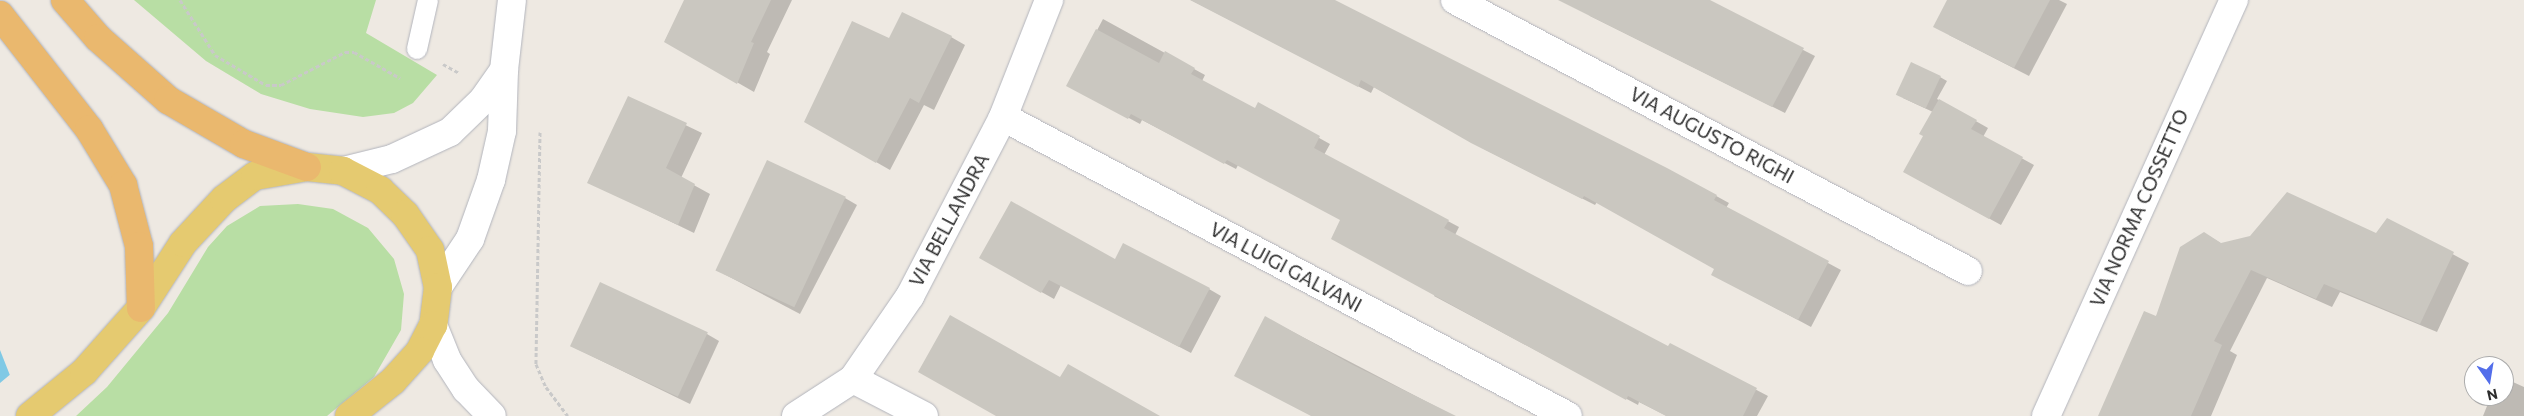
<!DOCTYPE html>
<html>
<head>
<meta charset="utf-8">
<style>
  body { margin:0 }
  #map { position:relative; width:2524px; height:416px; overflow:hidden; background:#eee9e2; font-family:Commissioner,sans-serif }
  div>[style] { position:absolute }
  .green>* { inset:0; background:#b8dea4 }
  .water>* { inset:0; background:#80c9e5 }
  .pier>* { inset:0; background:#eee9e2 }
  .shadow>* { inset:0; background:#0003 }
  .building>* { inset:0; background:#cac7c0; transform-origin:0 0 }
  .path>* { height:3px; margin-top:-1.5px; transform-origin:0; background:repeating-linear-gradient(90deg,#c9c9c9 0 4px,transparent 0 6.5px) }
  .roads { filter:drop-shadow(0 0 1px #b2b4bc) drop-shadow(0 0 1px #b2b4bc) }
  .service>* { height:20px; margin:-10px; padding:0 10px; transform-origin:10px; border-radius:10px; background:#fff }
  .minor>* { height:28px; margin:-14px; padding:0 14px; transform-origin:14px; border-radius:14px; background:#fff }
  .secondary>* { height:28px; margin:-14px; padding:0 14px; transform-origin:14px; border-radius:14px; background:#fff }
  .primary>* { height:28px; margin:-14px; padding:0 14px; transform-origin:14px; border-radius:14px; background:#e5ca70 }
  .trunk>* { height:28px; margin:-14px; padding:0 14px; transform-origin:14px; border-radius:14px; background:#eab86e }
  span { translate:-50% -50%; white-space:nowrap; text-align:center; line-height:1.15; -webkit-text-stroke:4px #fff; paint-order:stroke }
  .street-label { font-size:19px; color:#2e2e2e }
  .north { position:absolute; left:2464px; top:356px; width:50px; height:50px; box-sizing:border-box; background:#fff; border:1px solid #ababab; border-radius:50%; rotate:167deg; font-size:14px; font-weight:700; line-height:20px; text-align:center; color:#2e2e2e }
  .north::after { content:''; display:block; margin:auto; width:18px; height:22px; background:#536eea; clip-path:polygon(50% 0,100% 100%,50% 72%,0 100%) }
</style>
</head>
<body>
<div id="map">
  <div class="green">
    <i style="clip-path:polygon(134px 0,376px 0,366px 33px,437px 75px,413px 103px,394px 113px,363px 117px,310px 109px,261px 94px,206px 61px)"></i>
    <i style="clip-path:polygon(298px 204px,333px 209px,368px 228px,394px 259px,404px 294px,401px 330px,374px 377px,327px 416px,76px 416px,107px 387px,168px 313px,208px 247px,227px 226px,260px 206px)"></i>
  </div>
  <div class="water">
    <i style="clip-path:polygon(0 350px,26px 416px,0 416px)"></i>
  </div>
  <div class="pier">
    <i style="clip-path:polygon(12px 373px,28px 415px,29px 416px,0 416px,0 383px)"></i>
  </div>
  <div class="shadow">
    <i style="clip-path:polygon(685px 0,792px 0,767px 52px,770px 54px,754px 92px,665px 41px)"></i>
    <i style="clip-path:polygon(1191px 0,1332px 0,1667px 169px,1729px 203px,1726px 208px,1841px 270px,1811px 327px,1725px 281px,1716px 269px,1597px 202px,1595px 205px,1486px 150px,1374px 87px,1371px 93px)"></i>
    <i style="clip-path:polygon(1579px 0,1705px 0,1815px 56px,1785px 113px,1590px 16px)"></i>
    <i style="clip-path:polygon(1948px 0,2059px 0,2067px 4px,2029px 76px,1949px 35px)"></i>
    <i style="clip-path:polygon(1103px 19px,1205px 75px,1202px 81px,1255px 110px,1258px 104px,1330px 144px,1324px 155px,1459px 227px,1455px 235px,1669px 348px,1671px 345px,1768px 396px,1757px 416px,1667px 416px,1639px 402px,1638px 405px,1434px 296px,1435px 294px,1342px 220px,1238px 165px,1236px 169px,1142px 120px,1140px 124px,1068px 85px)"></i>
    <i style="clip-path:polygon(951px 37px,965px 45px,934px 110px,924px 105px,890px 170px,806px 122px,890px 39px)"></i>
    <i style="clip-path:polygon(1940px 77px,1947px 81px,1937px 99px,1988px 128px,1983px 137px,2034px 165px,2001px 225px,1917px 179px,1933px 112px,1903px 98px)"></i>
    <i style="clip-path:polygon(629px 98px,702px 133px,681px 178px,710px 194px,694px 233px,589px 182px)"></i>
    <i style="clip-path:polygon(845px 198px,857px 205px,800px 314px,724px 274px)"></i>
    <i style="clip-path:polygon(2388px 219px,2469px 263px,2437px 332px,2340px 292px,2332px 307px,2267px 278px,2230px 351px,2237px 355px,2211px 416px,2099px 416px,2204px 233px,2222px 244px,2377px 234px)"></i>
    <i style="clip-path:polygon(981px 258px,1115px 261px,1209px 289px,1221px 296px,1191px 353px,1061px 285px,1054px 299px)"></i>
    <i style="clip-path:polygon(1266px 318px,1454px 416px,1315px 416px)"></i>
    <i style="clip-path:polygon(707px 334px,719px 341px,690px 404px,571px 346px)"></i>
    <i style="clip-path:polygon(2504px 378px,2524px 387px,2524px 416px,2483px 416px,2491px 396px,2504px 396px)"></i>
  </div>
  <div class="building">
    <i style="clip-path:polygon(684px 0,771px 0,751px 42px,754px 43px,737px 84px,664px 42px)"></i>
    <i style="clip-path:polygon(1190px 0,1335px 0,1667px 168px,1717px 195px,1714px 200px,1829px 261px,1798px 320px,1711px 275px,1714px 269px,1584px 196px,1582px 199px,1471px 143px,1361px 80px,1358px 87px)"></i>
    <i style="clip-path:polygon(1558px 0,1710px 0,1804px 48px,1772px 107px)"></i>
    <i style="clip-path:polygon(1947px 0,2050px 0,2014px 68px,1933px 27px)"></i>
    <i style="clip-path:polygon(902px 12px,952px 36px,919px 103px,910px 98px,876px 163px,804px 122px,852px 21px,889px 38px)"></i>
    <i style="clip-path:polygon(1096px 29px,1159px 63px,1165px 51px,1195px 68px,1191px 74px,1255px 108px,1258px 102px,1320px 136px,1314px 148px,1449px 220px,1444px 228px,1668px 346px,1670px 343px,1757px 388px,1743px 416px,1666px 416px,1628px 396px,1626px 400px,1331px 239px,1340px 220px,1227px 160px,1224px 164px,1131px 114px,1128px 119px,1066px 86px)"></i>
    <i style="left:1911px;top:62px;width:33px;height:36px;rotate:25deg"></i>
    <i style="clip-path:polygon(628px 96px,687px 123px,666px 168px,695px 184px,678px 225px,587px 183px)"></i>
    <i style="clip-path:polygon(1939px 99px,1977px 120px,1971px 129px,2023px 157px,1989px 219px,1903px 172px,1923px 136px,1919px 134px)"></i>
    <i style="left:767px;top:160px;width:87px;height:122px;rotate:25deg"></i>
    <i style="clip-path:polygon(2287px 192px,2376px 233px,2387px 218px,2454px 252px,2420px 324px,2324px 284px,2316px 299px,2251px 270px,2214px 341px,2222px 345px,2191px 416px,2098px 416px,2144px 311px,2156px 316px,2180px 247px,2204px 232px,2221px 243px,2250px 236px)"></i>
    <i style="clip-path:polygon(1011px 201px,1115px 259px,1123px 243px,1210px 288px,1179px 347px,1049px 280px,1041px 293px,979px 258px)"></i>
    <i style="left:600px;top:282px;width:119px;height:71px;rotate:25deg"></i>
    <i style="clip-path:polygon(950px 315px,1060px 377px,1068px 364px,1160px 416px,996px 416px,918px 372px)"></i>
    <i style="clip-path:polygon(1265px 316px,1351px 364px,1456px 416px,1311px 416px,1234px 376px)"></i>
  </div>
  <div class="path">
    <i style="left:180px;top:0;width:65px;rotate:57.5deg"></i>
    <i style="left:215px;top:55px;width:59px;rotate:30.5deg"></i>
    <i style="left:266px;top:85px;width:15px"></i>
    <i style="left:281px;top:85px;width:72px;rotate:-27.3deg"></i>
    <i style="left:345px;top:52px;width:9px"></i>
    <i style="left:354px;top:52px;width:53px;rotate:29.5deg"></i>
    <i style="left:443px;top:64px;width:18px;rotate:29deg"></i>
    <i style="left:540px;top:132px;width:232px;rotate:91deg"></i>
    <i style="left:536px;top:364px;width:25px;rotate:67deg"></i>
    <i style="left:546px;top:387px;width:36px;rotate:53deg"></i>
  </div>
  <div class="roads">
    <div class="service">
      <i style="left:417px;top:49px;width:50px;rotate:-77.3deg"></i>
    </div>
    <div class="minor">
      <i style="left:1455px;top:0;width:580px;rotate:27.85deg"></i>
      <i style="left:1003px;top:117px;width:639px;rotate:27.89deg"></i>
      <i style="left:853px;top:379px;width:80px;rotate:27.5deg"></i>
      <i style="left:796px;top:416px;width:68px;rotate:-33deg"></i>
      <i style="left:853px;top:379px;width:101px;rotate:-55.5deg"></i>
      <i style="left:910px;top:296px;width:202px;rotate:-62.5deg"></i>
      <i style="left:1003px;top:117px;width:126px;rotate:-68.5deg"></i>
      <i style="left:2046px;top:416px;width:457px;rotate:-65.7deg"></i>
    </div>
    <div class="secondary">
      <i style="left:343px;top:171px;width:50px;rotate:-13.8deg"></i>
      <i style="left:392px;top:159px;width:64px;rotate:-25deg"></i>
      <i style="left:450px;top:132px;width:46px;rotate:-44.1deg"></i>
      <i style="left:483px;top:100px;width:37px;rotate:-55deg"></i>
      <i style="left:438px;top:287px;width:58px;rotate:-56.3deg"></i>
      <i style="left:470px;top:239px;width:63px;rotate:-70.4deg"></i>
      <i style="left:491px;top:180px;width:50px;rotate:-77.3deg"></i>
      <i style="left:502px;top:131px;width:61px;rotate:-88.1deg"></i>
      <i style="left:504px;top:70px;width:70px;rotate:-83.5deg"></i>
      <i style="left:433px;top:325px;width:38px;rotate:68deg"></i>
      <i style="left:447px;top:360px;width:35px;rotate:57deg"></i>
      <i style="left:466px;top:389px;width:37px;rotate:46deg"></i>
    </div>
    <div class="primary">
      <i style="left:30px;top:416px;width:70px;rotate:-39.2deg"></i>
      <i style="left:84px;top:372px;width:86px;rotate:-48.3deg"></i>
      <i style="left:141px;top:308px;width:77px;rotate:-57.1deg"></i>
      <i style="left:183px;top:243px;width:60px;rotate:-47deg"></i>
      <i style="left:224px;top:199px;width:39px;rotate:-37deg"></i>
      <i style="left:255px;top:176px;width:53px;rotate:-9.8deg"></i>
      <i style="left:307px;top:167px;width:36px;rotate:6deg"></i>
      <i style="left:343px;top:171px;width:42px;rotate:27.2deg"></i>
      <i style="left:380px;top:190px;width:35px;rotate:44deg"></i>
      <i style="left:405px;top:214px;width:44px;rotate:55.2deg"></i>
      <i style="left:430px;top:250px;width:38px;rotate:78deg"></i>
      <i style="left:438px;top:287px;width:38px;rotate:97deg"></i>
      <i style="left:433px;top:325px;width:29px;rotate:117deg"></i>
      <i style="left:420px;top:351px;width:40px;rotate:132deg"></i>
      <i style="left:393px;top:381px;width:56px;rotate:141.5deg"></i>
    </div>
    <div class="trunk">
      <i style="left:65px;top:0;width:50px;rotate:49deg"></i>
      <i style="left:98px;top:38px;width:94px;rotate:41.5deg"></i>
      <i style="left:168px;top:100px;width:88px;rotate:30.1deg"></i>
      <i style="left:244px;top:144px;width:67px;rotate:20.1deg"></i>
      <i style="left:0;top:15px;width:145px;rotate:52deg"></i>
      <i style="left:89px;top:129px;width:66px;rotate:58.7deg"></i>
      <i style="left:123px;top:185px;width:63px;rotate:75.3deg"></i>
      <i style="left:139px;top:246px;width:62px;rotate:88.2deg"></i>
    </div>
  </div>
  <div class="street-label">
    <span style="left:1712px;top:135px;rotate:28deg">VIA AUGUSTO RIGHI</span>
    <span style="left:2139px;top:208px;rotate:-66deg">VIA NORMA COSSETTO</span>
    <span style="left:949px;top:220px;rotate:-62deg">VIA BELLANDRA</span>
    <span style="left:1286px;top:267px;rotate:28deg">VIA LUIGI GALVANI</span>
  </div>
  <div class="north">N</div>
</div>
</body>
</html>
